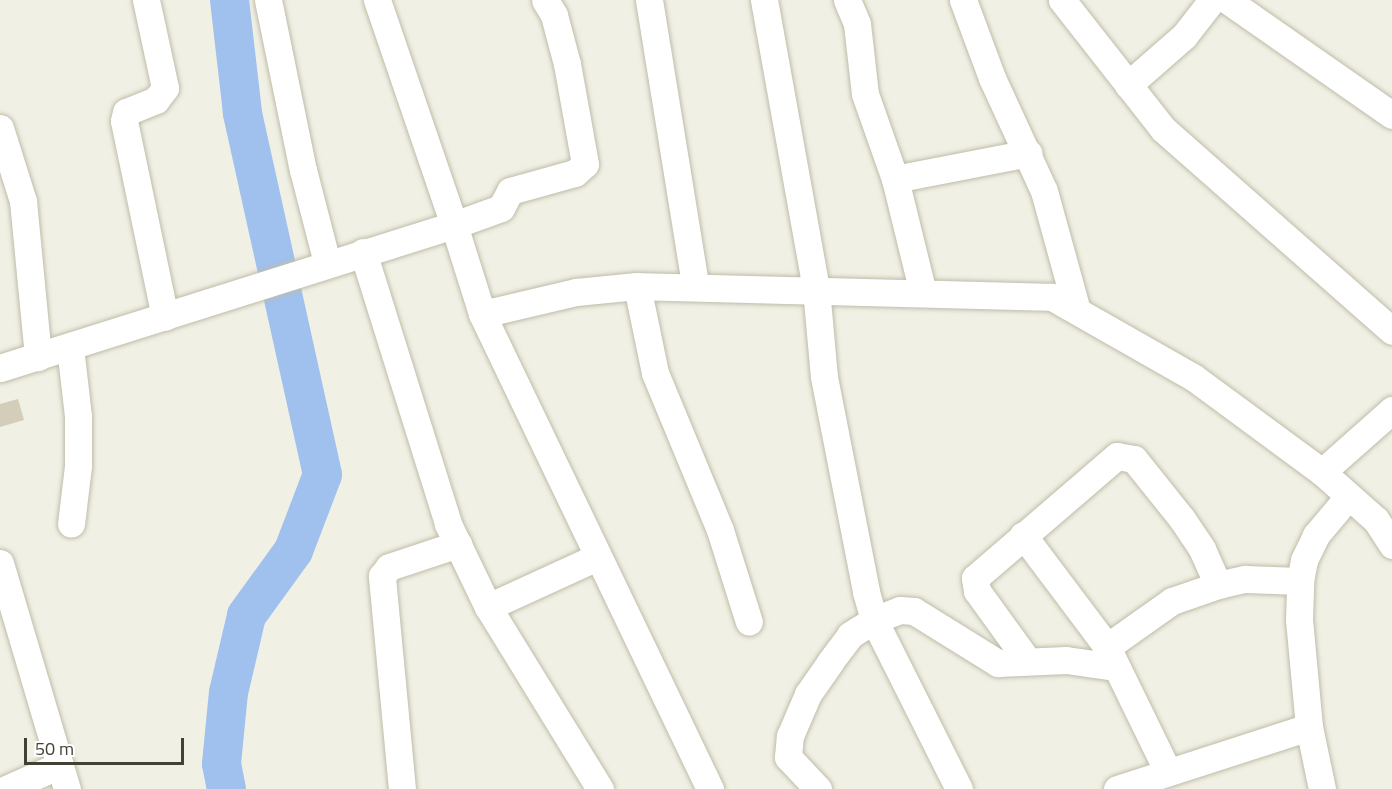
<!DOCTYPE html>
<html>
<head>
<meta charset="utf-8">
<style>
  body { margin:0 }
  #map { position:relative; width:1392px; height:789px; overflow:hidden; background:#f1f0e4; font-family:"Titillium Web",sans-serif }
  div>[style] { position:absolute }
  .river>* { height:39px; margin:-19.5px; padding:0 19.5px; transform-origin:19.5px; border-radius:19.5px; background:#a0c0ee }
  .building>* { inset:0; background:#d3cdb9 }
  .roads { filter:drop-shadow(0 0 2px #bfbca9) drop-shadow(0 0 2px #bfbca9) }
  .minor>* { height:27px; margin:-13.5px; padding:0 13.5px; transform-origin:13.5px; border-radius:13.5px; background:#fff }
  span { translate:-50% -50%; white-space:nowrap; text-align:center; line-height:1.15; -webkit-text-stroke:4.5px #fff; paint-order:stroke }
  .scale { position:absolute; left:24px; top:738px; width:160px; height:27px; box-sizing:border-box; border:3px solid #434034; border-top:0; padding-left:8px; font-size:18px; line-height:21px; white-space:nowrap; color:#434034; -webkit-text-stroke:4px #fff; paint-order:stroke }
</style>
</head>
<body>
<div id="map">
  <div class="river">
    <i style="left:226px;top:789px;width:26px;rotate:-101deg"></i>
    <i style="left:221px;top:763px;width:71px;rotate:-84.4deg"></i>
    <i style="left:228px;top:692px;width:79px;rotate:-76.8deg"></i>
    <i style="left:246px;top:615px;width:80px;rotate:-54.1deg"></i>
    <i style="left:293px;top:550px;width:81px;rotate:-69.1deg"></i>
    <i style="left:322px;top:474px;width:371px;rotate:-102.5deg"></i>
    <i style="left:242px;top:112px;width:113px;rotate:-96.6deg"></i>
  </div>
  <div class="building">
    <i style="clip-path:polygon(18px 399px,24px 420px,0 427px,0 404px)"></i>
  </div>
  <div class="roads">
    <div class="minor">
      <i style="left:146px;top:0;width:90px;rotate:77.8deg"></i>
      <i style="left:165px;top:88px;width:15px;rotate:127deg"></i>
      <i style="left:156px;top:100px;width:32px;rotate:158deg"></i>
      <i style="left:126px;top:112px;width:9px;rotate:103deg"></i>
      <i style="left:124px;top:121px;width:200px;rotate:78.2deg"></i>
      <i style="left:268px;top:0;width:174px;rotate:78.4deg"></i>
      <i style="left:303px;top:170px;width:96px;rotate:75.5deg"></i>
      <i style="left:377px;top:0;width:238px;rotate:71.1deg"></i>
      <i style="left:454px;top:225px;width:50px;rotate:-19.9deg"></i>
      <i style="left:501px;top:208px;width:19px;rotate:-62deg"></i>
      <i style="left:510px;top:191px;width:67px;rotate:-15.5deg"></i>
      <i style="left:575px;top:173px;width:13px;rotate:-42deg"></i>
      <i style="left:585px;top:164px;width:102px;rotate:-100.2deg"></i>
      <i style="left:567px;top:64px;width:51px;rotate:-104.9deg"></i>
      <i style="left:554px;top:15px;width:17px;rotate:-121deg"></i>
      <i style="left:649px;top:0;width:289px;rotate:80.8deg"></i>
      <i style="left:764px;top:0;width:294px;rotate:79.8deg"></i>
      <i style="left:816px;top:289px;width:88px;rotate:84.8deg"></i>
      <i style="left:824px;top:377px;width:219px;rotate:78.9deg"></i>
      <i style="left:866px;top:592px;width:29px;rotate:74deg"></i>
      <i style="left:874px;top:620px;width:189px;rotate:63.3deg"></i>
      <i style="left:847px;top:0;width:26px;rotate:67deg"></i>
      <i style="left:857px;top:24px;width:70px;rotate:83.5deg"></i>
      <i style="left:865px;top:94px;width:90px;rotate:70.6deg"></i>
      <i style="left:895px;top:179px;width:117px;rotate:76.2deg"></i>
      <i style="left:963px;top:0;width:83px;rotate:69.6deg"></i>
      <i style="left:992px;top:78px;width:124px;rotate:65.3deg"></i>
      <i style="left:1044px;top:191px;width:120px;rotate:74.6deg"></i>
      <i style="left:1062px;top:0;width:164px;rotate:51.9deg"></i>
      <i style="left:1163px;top:129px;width:305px;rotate:41.4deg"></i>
      <i style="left:1227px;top:0;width:201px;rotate:34.9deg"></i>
      <i style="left:1128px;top:85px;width:74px;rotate:-41.2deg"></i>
      <i style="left:1184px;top:36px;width:46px;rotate:-52.1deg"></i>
      <i style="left:0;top:128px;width:77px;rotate:72.5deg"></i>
      <i style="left:23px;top:201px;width:157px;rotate:84.5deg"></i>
      <i style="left:895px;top:179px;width:136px;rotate:-11deg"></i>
      <i style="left:363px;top:252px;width:285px;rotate:72.6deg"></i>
      <i style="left:448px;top:524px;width:92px;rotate:64.3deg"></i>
      <i style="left:488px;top:607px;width:214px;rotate:58.4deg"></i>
      <i style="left:637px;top:286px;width:89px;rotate:78.3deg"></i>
      <i style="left:655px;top:373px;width:170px;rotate:67.5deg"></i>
      <i style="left:720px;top:530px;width:96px;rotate:72.5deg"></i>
      <i style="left:482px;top:314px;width:527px;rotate:64.36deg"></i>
      <i style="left:70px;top:347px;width:69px;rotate:83.4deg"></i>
      <i style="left:78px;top:416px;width:50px;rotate:90deg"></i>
      <i style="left:78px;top:466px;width:58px;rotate:96.9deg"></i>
      <i style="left:0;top:368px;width:476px;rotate:-17.5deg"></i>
      <i style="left:454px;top:225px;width:93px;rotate:72.5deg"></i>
      <i style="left:482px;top:314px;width:97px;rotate:-13.2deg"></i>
      <i style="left:576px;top:292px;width:61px;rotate:-5.6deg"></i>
      <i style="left:637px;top:286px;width:415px;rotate:1.5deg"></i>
      <i style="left:1052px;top:297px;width:162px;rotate:29.6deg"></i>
      <i style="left:1193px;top:377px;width:160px;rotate:36.4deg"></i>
      <i style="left:1322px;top:472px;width:72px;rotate:41.6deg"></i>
      <i style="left:1376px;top:520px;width:30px;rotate:57deg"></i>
      <i style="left:1322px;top:472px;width:94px;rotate:-41.5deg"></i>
      <i style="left:1023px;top:535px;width:140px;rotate:53.1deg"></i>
      <i style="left:1107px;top:647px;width:137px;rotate:64deg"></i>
      <i style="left:0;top:563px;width:236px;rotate:73.5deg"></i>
      <i style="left:488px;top:607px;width:120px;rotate:-24.6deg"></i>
      <i style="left:1107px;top:647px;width:80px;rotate:-35.3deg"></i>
      <i style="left:1172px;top:601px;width:49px;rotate:-19.2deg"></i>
      <i style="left:1218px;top:585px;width:28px;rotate:-13deg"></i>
      <i style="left:1245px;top:579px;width:55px;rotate:2.1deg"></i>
      <i style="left:1027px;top:660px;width:85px;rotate:-125.9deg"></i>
      <i style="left:977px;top:591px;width:13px;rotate:-99deg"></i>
      <i style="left:975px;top:578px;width:187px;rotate:-40.7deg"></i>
      <i style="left:1117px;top:456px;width:17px;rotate:10deg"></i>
      <i style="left:1134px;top:459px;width:77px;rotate:51.3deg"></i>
      <i style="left:1182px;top:519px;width:36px;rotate:56deg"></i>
      <i style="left:1202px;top:549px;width:39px;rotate:66deg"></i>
      <i style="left:6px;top:789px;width:59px;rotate:-24deg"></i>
      <i style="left:402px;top:789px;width:214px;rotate:-95.4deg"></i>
      <i style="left:382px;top:576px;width:11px;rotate:-52deg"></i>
      <i style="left:389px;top:567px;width:73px;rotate:-18.4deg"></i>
      <i style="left:818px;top:789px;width:44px;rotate:-133.2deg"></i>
      <i style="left:788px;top:757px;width:21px;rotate:-85deg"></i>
      <i style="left:790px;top:736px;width:46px;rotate:-66.8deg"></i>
      <i style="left:808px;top:694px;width:39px;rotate:-55deg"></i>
      <i style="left:830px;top:662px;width:34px;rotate:-53deg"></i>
      <i style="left:850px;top:635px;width:28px;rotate:-32deg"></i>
      <i style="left:874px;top:620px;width:28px;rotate:-21deg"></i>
      <i style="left:900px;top:610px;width:14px;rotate:4deg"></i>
      <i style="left:914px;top:611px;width:99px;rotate:31.8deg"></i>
      <i style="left:998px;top:663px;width:68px;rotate:-2.5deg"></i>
      <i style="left:1066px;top:660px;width:49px;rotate:8.1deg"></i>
      <i style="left:1117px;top:789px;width:202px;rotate:-17.9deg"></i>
      <i style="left:1322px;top:789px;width:63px;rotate:-101.8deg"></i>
      <i style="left:1309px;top:727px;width:108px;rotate:-95.3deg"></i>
      <i style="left:1299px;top:619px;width:38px;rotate:-88deg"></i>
      <i style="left:1300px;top:581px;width:21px;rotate:-79deg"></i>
      <i style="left:1304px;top:560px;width:28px;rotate:-64deg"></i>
      <i style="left:1316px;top:535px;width:50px;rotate:-49.9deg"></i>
    </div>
  </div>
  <div class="scale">50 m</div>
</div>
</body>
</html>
